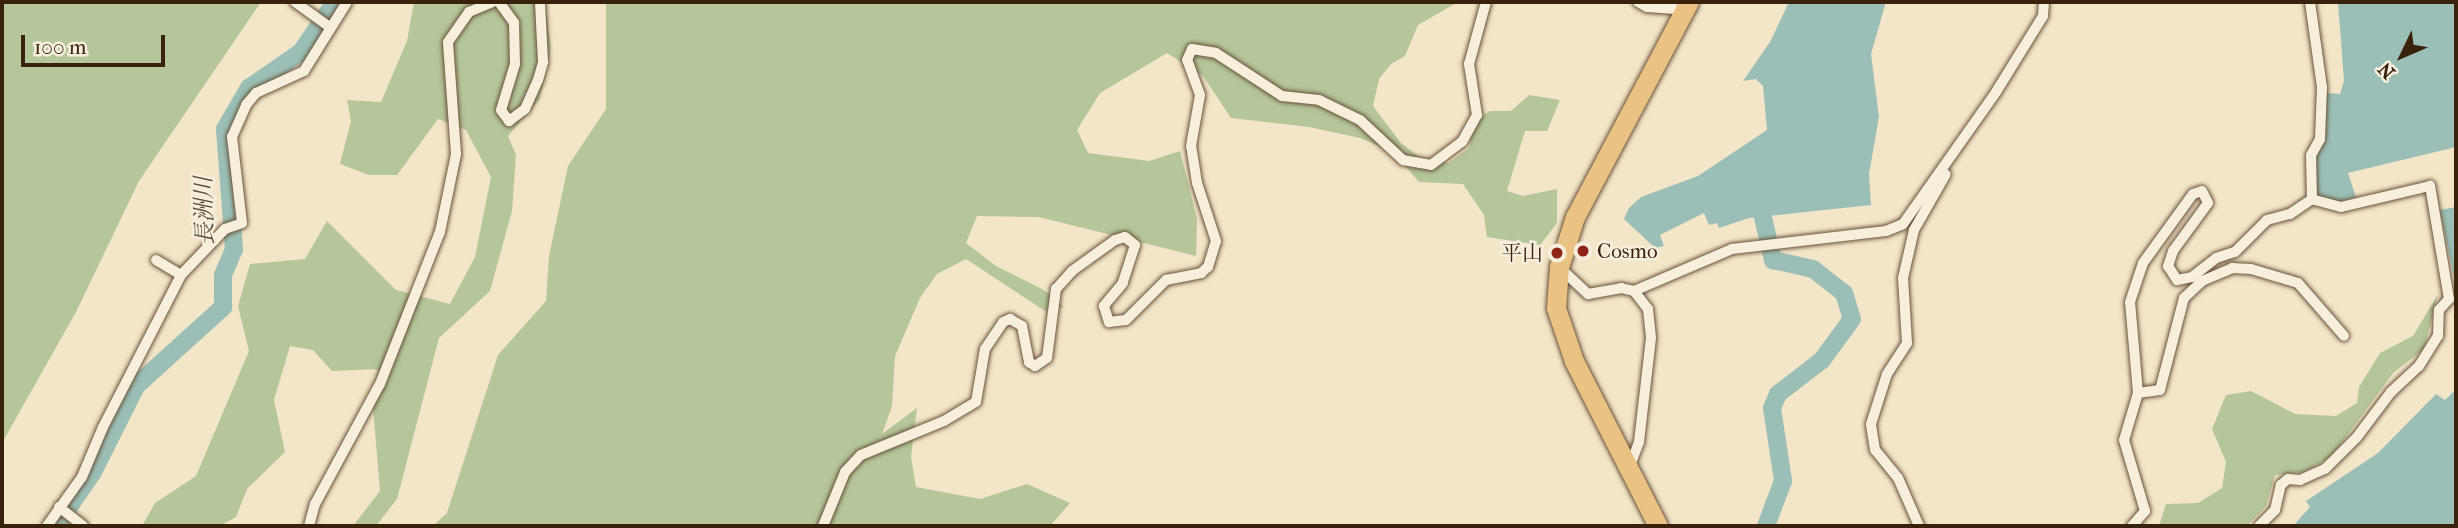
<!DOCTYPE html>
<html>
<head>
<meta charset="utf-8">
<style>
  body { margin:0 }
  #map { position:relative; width:2458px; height:528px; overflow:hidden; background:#f3e5c8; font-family:"IM FELL French Canon","Noto Serif JP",serif }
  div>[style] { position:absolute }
  .green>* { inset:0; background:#b5c69a }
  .water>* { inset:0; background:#9bbfb6 }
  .river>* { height:18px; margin:-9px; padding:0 9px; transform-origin:9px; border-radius:9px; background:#9bbfb6 }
  .roads { filter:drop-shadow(0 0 2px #68533a) drop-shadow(0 0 2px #68533a) }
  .street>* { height:10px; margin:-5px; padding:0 5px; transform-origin:5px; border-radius:5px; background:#f7eedb }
  .highway>* { height:19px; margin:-9.5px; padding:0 9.5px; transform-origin:9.5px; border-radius:9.5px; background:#eac284 }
  .dots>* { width:19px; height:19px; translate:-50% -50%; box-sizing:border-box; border:4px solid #f7eedb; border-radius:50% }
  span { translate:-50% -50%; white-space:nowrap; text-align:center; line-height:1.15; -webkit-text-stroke:5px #f7eedb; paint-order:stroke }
  .poi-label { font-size:21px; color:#39220b }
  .left { translate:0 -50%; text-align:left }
  .right { translate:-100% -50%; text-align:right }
  .water-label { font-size:23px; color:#56513e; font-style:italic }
  .frame { position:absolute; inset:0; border:4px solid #39220b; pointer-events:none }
  .north { position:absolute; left:2367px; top:21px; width:70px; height:70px; -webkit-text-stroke:5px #f7eedb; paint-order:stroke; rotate:226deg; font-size:19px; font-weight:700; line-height:28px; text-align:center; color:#39220b }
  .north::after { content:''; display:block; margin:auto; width:24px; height:32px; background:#39220b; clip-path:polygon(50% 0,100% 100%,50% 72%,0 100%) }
  .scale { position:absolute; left:21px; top:35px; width:144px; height:32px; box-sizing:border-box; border:4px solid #39220b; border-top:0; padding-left:9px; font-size:21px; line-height:24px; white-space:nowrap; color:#39220b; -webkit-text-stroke:5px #f7eedb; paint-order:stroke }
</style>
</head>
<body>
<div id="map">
  <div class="green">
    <i style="clip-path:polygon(2px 2px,261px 2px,139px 181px,76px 312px,2px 443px)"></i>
    <i style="clip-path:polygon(414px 2px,545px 2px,551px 48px,540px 99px,508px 136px,516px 155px,512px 211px,490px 291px,439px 338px,397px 499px,376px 526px,353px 526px,380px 491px,373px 408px,378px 369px,332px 371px,313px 350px,290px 346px,274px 400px,285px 452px,247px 489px,236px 517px,219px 526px,142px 526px,155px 503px,196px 476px,249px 351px,238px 306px,250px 264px,305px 259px,327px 221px,396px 290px,450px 304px,475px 257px,491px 177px,466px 130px,438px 119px,397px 175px,369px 175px,340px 164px,351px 121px,347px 100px,381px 102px,407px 41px)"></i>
    <i style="clip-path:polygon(606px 2px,1458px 2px,1418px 25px,1405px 56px,1391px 64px,1379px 79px,1373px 106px,1401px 143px,1422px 159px,1449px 163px,1469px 148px,1475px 120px,1490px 111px,1511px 111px,1529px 95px,1560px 100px,1547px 131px,1525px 131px,1507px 191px,1523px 196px,1557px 189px,1557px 223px,1540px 245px,1487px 237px,1484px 215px,1463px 184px,1419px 182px,1393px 152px,1360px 138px,1309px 127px,1231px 118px,1203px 76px,1167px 53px,1100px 93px,1077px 130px,1088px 153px,1149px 161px,1180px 151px,1197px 219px,1196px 256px,1039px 217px,977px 216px,966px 243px,996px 266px,1044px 290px,1064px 307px,1045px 311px,966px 259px,937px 274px,920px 298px,895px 356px,892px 406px,882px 434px,917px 408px,911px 457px,916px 487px,980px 499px,1027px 484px,1070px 503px,1050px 526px,433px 526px,447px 513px,498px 355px,546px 301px,549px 256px,568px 166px,606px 109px)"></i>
    <i style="clip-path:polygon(2438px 294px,2424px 349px,2393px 373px,2332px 456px,2304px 472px,2275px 475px,2266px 506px,2247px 526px,2159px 526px,2166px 504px,2198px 503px,2222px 488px,2226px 462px,2212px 429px,2226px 395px,2251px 391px,2295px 414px,2336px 416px,2357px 403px,2359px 387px,2380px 353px,2413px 336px)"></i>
  </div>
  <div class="water">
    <i style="clip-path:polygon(1789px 2px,1886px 2px,1871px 54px,1879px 117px,1869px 174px,1871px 205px,1749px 218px,1719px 228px,1717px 223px,1709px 225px,1704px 213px,1660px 235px,1664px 246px,1655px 248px,1624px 219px,1629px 208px,1641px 197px,1698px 176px,1767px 130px,1763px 86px,1756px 79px,1743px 81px,1770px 42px)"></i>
    <i style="clip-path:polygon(2338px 2px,2456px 2px,2456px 147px,2348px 173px,2356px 197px,2339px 203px,2315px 194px,2317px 155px,2325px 141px,2326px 93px,2340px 94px,2344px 81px)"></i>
    <i style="clip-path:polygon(2456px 207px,2456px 287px,2440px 210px)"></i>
    <i style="clip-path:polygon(2456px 389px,2456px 526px,2293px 526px,2310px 507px,2306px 501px,2378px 453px,2436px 394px,2445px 400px)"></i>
  </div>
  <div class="river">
    <i style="left:1760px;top:205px;width:57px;rotate:76.7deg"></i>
    <i style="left:1773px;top:260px;width:41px;rotate:12.7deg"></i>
    <i style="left:1813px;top:269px;width:39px;rotate:38deg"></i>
    <i style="left:1844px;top:293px;width:27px;rotate:73deg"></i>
    <i style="left:1852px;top:319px;width:51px;rotate:126.2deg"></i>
    <i style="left:1822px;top:360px;width:56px;rotate:142.3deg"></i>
    <i style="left:1778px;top:394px;width:15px;rotate:113deg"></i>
    <i style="left:1772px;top:408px;width:74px;rotate:81.4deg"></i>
    <i style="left:1783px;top:481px;width:48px;rotate:110.7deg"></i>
    <i style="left:56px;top:526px;width:65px;rotate:-55.6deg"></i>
    <i style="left:93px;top:472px;width:96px;rotate:-63.4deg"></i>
    <i style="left:136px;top:386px;width:118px;rotate:-42.2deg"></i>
    <i style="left:223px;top:307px;width:32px;rotate:-90deg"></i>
    <i style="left:223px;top:275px;width:28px;rotate:-67deg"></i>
    <i style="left:234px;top:249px;width:120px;rotate:-94.3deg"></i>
    <i style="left:225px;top:129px;width:48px;rotate:-59.7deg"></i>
    <i style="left:249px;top:88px;width:63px;rotate:-34.7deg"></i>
    <i style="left:301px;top:52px;width:60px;rotate:-55.8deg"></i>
  </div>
  <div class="roads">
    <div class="street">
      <i style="left:295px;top:2px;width:44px;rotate:35.8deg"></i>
      <i style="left:499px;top:2px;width:26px;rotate:54deg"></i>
      <i style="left:514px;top:23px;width:41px;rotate:88.6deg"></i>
      <i style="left:515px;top:64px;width:48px;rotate:106.9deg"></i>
      <i style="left:501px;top:110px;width:14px;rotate:54deg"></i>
      <i style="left:509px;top:121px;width:20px;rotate:-37deg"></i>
      <i style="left:525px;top:109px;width:32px;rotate:-66deg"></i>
      <i style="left:538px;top:80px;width:19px;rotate:-74deg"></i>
      <i style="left:543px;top:62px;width:60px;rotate:-92.9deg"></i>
      <i style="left:1638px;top:2px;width:10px;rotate:29deg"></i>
      <i style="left:1647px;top:7px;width:39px;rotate:4deg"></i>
      <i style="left:2310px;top:2px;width:86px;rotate:82deg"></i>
      <i style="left:2322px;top:87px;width:52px;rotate:92.2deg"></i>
      <i style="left:2320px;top:139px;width:18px;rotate:119deg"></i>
      <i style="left:2311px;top:155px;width:44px;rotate:88.7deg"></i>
      <i style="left:156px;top:260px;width:29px;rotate:31deg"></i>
      <i style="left:1559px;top:267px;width:40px;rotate:43deg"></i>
      <i style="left:1588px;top:294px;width:34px;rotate:-10deg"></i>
      <i style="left:1621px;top:288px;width:13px;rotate:13deg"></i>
      <i style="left:1634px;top:291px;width:23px;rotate:52deg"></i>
      <i style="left:1648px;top:309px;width:29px;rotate:84deg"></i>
      <i style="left:1651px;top:338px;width:105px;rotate:96.6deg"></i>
      <i style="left:1639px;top:442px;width:25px;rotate:111deg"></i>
      <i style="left:1634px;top:291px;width:107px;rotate:-23.2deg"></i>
      <i style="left:1732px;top:249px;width:155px;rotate:-6.7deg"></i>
      <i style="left:1886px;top:231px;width:18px;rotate:-22deg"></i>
      <i style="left:1903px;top:224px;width:161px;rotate:-54.8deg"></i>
      <i style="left:1996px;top:92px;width:89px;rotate:-58.3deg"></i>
      <i style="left:2043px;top:16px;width:14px;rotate:-86deg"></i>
      <i style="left:2138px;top:393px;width:22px;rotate:-8deg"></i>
      <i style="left:2160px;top:390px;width:95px;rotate:-75.4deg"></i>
      <i style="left:2184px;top:298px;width:25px;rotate:-43deg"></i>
      <i style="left:2202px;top:281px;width:33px;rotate:-23deg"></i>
      <i style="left:2232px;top:268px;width:19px;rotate:3deg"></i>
      <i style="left:2251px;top:269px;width:49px;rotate:16.6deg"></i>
      <i style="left:2298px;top:283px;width:70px;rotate:49deg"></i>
      <i style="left:59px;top:507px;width:31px;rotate:38deg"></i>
      <i style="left:47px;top:526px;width:60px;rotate:-54.5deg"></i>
      <i style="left:82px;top:477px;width:54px;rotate:-67.2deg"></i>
      <i style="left:103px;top:427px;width:171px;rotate:-62.8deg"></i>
      <i style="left:181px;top:275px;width:64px;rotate:-46.3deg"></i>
      <i style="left:225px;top:229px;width:18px;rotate:-19deg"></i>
      <i style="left:242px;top:223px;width:87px;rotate:-96.6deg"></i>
      <i style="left:232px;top:137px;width:35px;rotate:-66deg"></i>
      <i style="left:246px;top:105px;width:16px;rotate:-50deg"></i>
      <i style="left:256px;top:93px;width:53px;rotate:-24.6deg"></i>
      <i style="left:304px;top:71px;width:81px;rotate:-58.1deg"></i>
      <i style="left:309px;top:526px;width:23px;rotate:-75deg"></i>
      <i style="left:315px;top:504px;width:136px;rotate:-61.6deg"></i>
      <i style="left:380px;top:384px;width:163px;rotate:-68.5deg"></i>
      <i style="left:440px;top:232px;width:80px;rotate:-78.4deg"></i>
      <i style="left:456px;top:154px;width:112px;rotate:-94.1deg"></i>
      <i style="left:448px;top:42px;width:37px;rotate:-55deg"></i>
      <i style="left:469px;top:12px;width:26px;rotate:-23deg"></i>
      <i style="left:823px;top:526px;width:58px;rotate:-67.8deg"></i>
      <i style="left:845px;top:472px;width:23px;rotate:-47deg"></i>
      <i style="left:861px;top:455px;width:90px;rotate:-22.3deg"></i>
      <i style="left:944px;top:421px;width:37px;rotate:-31deg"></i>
      <i style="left:976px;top:402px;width:54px;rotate:-80.4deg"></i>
      <i style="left:985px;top:349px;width:32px;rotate:-56deg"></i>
      <i style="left:1003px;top:322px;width:8px;rotate:-23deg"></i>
      <i style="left:1010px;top:319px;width:14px;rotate:30deg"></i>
      <i style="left:1022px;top:326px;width:37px;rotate:79deg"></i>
      <i style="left:1029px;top:362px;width:7px;rotate:34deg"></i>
      <i style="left:1035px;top:366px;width:14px;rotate:-34deg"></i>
      <i style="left:1047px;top:358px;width:70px;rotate:-82.6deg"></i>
      <i style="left:1056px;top:289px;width:24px;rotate:-48deg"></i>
      <i style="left:1072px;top:271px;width:53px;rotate:-35.8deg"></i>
      <i style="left:1115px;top:240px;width:10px;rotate:-17deg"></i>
      <i style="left:1125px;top:237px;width:13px;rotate:39deg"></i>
      <i style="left:1135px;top:245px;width:40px;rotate:108deg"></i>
      <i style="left:1123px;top:283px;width:30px;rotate:130deg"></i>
      <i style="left:1104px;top:306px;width:17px;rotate:73deg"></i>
      <i style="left:1109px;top:322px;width:17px;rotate:-7deg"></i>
      <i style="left:1126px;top:320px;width:57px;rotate:-45deg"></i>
      <i style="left:1166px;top:280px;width:36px;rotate:-11deg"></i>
      <i style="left:1201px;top:273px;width:9px;rotate:-41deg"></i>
      <i style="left:1208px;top:267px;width:27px;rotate:-73deg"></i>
      <i style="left:1216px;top:241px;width:61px;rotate:-108.1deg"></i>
      <i style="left:1197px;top:183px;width:37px;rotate:-99deg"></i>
      <i style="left:1191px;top:146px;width:52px;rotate:-80deg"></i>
      <i style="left:1200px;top:95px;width:37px;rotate:-110deg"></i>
      <i style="left:1187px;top:60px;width:12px;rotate:-66deg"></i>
      <i style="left:1192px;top:49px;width:24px;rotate:9deg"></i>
      <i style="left:1216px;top:53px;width:79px;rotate:33.1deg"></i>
      <i style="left:1282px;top:96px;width:37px;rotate:6deg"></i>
      <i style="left:1319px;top:100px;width:46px;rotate:26deg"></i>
      <i style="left:1360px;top:120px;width:59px;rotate:42.9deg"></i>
      <i style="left:1403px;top:160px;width:28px;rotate:10deg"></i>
      <i style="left:1431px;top:165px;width:39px;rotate:-37deg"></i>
      <i style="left:1462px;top:142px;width:31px;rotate:-61deg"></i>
      <i style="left:1477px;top:115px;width:52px;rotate:-98.9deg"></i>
      <i style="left:1469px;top:64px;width:64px;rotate:-74.7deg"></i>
      <i style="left:1919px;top:526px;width:52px;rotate:-113.6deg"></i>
      <i style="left:1898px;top:478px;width:36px;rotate:-129deg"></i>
      <i style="left:1875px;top:450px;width:26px;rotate:-99deg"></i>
      <i style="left:1871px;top:424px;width:52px;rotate:-72.3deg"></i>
      <i style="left:1887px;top:374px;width:37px;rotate:-57deg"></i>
      <i style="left:1907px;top:343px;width:65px;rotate:-93.5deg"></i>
      <i style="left:1903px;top:278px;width:49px;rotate:-77.1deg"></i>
      <i style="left:1914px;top:230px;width:64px;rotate:-60.3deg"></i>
      <i style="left:2132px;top:526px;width:20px;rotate:-49deg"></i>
      <i style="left:2145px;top:511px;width:74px;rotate:-106.5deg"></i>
      <i style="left:2124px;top:440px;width:49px;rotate:-73.4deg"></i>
      <i style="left:2138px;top:393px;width:91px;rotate:-95deg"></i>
      <i style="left:2130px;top:302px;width:41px;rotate:-71.6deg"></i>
      <i style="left:2143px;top:263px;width:85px;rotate:-54.1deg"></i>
      <i style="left:2193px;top:194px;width:9px;rotate:-18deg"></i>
      <i style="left:2202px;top:191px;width:13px;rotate:63deg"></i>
      <i style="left:2208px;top:203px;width:59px;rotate:126.1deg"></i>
      <i style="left:2173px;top:251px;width:16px;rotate:108deg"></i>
      <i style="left:2168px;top:266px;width:17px;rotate:57deg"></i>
      <i style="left:2177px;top:280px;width:15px;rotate:-11deg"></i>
      <i style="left:2192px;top:277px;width:31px;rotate:-38deg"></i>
      <i style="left:2216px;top:258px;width:20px;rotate:-18deg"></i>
      <i style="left:2235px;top:252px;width:45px;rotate:-45deg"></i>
      <i style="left:2267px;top:220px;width:24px;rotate:-15deg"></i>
      <i style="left:2290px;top:214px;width:27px;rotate:-34deg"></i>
      <i style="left:2259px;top:526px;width:23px;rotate:-45deg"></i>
      <i style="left:2275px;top:510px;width:26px;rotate:-77deg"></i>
      <i style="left:2281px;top:485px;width:9px;rotate:-41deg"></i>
      <i style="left:2288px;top:479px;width:12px;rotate:5deg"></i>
      <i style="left:2300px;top:480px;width:27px;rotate:-24deg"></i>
      <i style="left:2325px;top:469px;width:45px;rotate:-45deg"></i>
      <i style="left:2357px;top:437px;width:56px;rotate:-52.9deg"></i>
      <i style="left:2391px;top:392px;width:38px;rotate:-43deg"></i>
      <i style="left:2419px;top:366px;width:36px;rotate:-58deg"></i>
      <i style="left:2438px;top:336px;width:26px;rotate:-88deg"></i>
      <i style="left:2439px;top:310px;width:15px;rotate:-48deg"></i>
      <i style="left:2449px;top:299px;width:115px;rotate:-99.5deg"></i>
      <i style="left:2430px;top:186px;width:91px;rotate:166.7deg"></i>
      <i style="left:2341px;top:207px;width:30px;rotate:-165deg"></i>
    </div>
    <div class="highway">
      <i style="left:1658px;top:526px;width:185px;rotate:-117deg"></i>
      <i style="left:1574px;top:361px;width:56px;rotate:-108.8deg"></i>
      <i style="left:1556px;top:308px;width:41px;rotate:-85.8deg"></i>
      <i style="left:1559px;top:267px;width:52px;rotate:-72.3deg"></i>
      <i style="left:1575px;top:217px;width:243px;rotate:-62.1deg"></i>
    </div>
  </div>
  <div class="dots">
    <i style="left:1583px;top:251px;background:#8f2418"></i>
    <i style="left:1557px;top:253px;background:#8f2418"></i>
  </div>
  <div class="poi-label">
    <span class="left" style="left:1597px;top:251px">Cosmo</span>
    <span class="right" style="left:1543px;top:253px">平山</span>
  </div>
  <div class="water-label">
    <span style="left:205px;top:211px;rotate:-92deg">長洲川</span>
  </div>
  <div class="frame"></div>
  <div class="north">N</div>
  <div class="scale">100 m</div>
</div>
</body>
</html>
